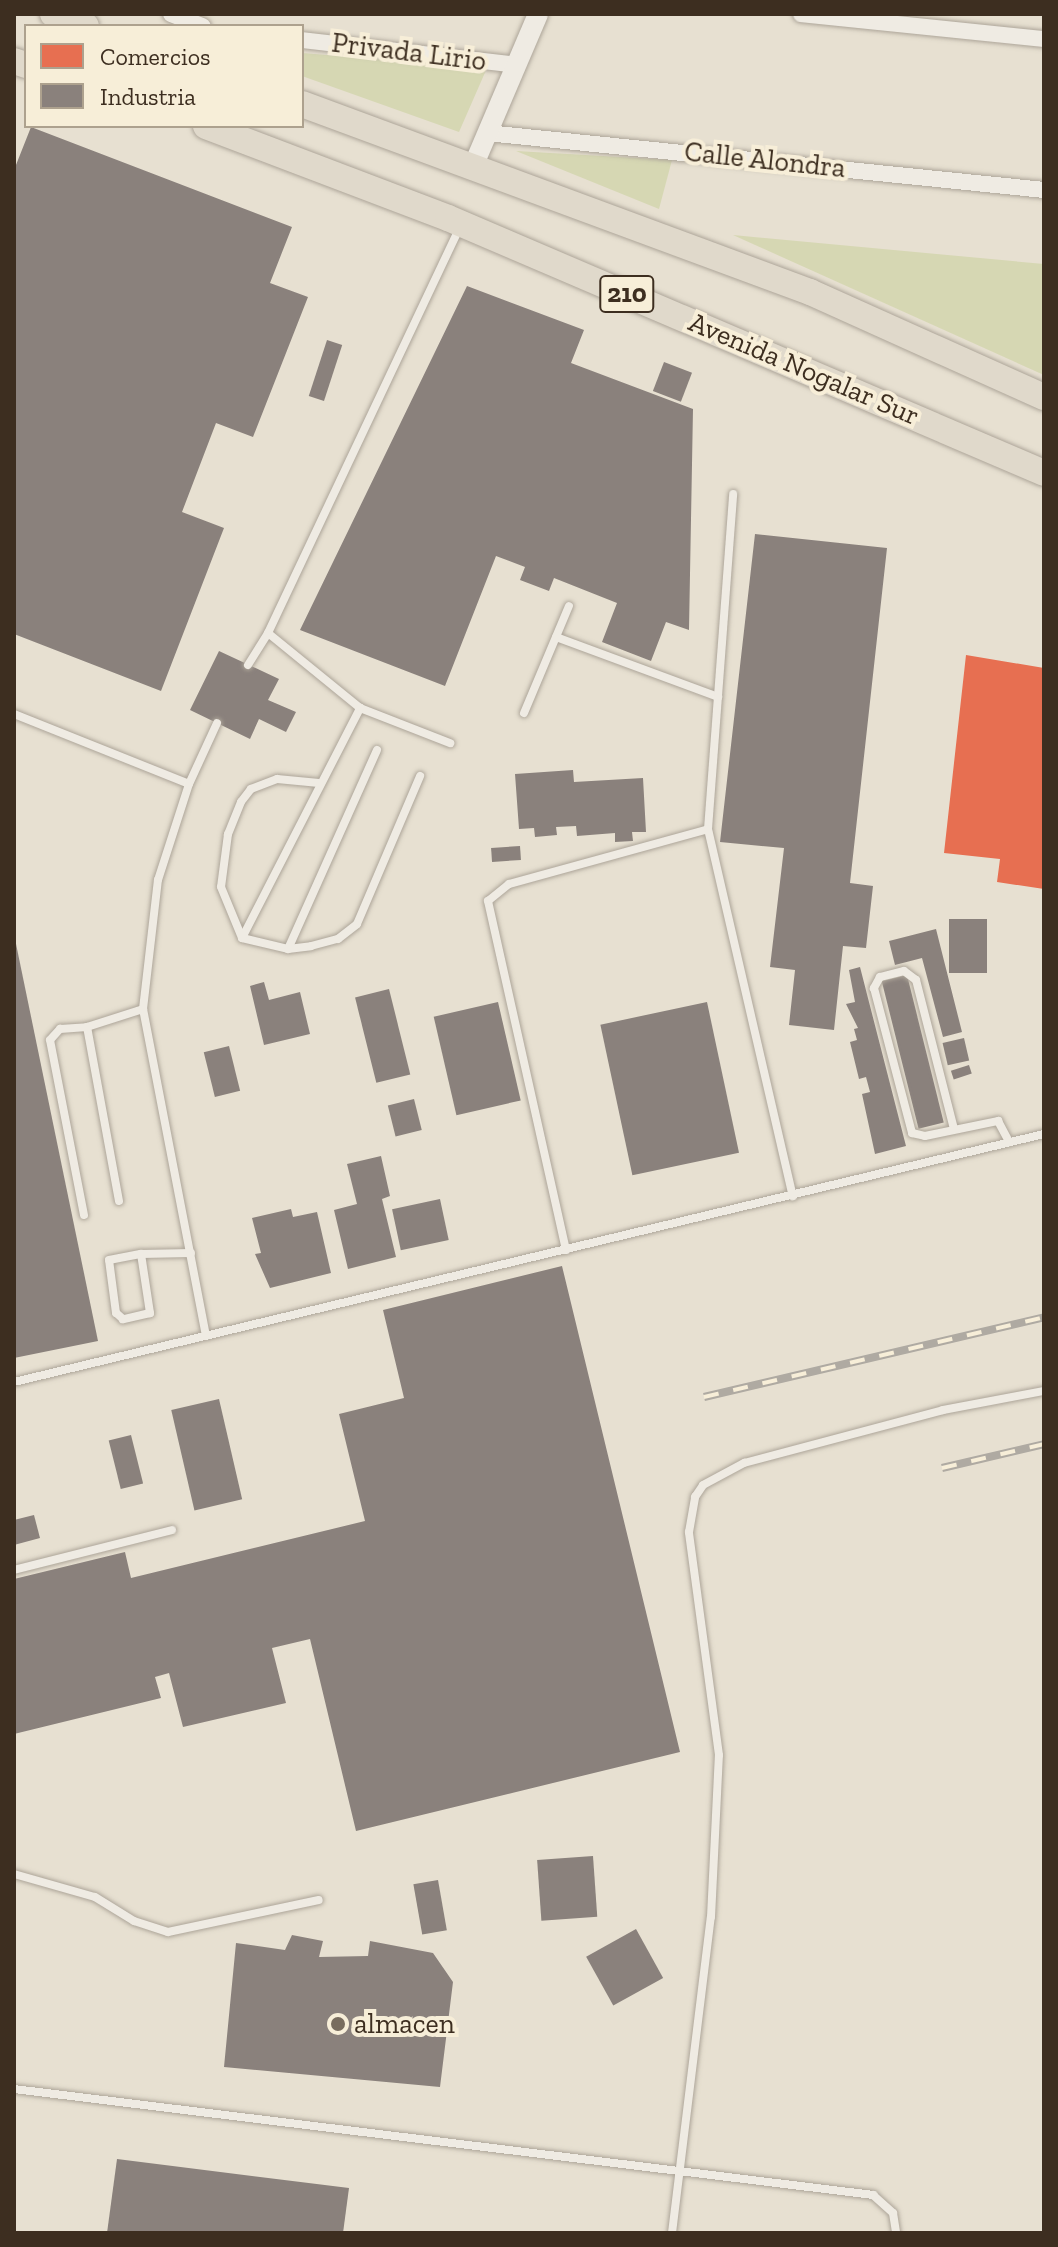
<!DOCTYPE html>
<html>
<head>
<meta charset="utf-8">
<style>
  body { margin:0 }
  #map { position:relative; width:1058px; height:2247px; overflow:hidden; background:#e7e0d1; font-family:"Zilla Slab",serif }
  div>[style] { position:absolute }
  .green>* { inset:0; background:#d6d7b3 }
  .shops>* { inset:0; background:#e76f51 }
  .industry>* { inset:0; background:#8a817c; transform-origin:0 0 }
  .roads { filter:drop-shadow(0 0 2px #ada599) drop-shadow(0 0 2px #ada599) }
  .service>* { height:8px; margin:-4px; padding:0 4px; transform-origin:4px; border-radius:4px; background:#efebe3 }
  .minor>* { height:16px; margin:-8px; padding:0 8px; transform-origin:8px; border-radius:8px; background:#efebe3 }
  .tertiary>* { height:20px; margin:-10px; padding:0 10px; transform-origin:10px; border-radius:10px; background:#efebe3 }
  .trunk>* { height:26px; margin:-13px; padding:0 13px; transform-origin:13px; border-radius:13px; background:#e0d9cb }
  .rail>* { height:8px; margin-top:-4px; transform-origin:0; background:repeating-linear-gradient(90deg,#f7eed8 0 15px,#afaaa2 0 30px); box-sizing:border-box; border-block:2px solid #afaaa2 }
  .dots>* { width:22px; height:22px; translate:-50% -50%; box-sizing:border-box; border:4px solid #f7eed8; border-radius:50% }
  span { translate:-50% -50%; white-space:nowrap; text-align:center; line-height:1.15; -webkit-text-stroke:8px #f7eed8; paint-order:stroke }
  .shield-label span { padding:2px 6px; background:#f7eed8; border:2px solid; border-radius:6px; -webkit-text-stroke-width:0 }
  .shield-label { font-size:26px; color:#3d2e20; font-weight:700 }
  .street-label { font-size:28px; color:#3d2e20 }
  .poi-label { font-size:28px; color:#3d2e20 }
  .left { translate:0 -50%; text-align:left }
  .frame { position:absolute; inset:0; border:16px solid #3d2e20; pointer-events:none }
  .legend { position:absolute; left:24px; top:24px; width:280px; height:104px; box-sizing:border-box; background:#f7eed8; border:2px solid #ada18e; margin:0; padding:10px 14px; list-style:none; font-size:24px; color:#3d2e20 }
  .legend li { display:flex; align-items:center; gap:16px; height:40px }
  .legend b { width:40px; border:2px solid #ada18e }
</style>
</head>
<body>
<div id="map">
  <div class="green">
    <i style="clip-path:polygon(302px 53px,487px 68px,459px 132px,302px 76px)"></i>
    <i style="clip-path:polygon(516px 151px,672px 160px,659px 209px)"></i>
    <i style="clip-path:polygon(733px 235px,1044px 264px,1044px 375px)"></i>
  </div>
  <div class="shops">
    <i style="clip-path:polygon(966px 655px,1044px 668px,1044px 889px,997px 882px,1000px 859px,944px 853px)"></i>
  </div>
  <div class="industry">
    <i style="clip-path:polygon(31px 127px,292px 227px,270px 283px,308px 297px,253px 437px,216px 423px,182px 512px,224px 528px,161px 691px,14px 634px,14px 170px)"></i>
    <i style="clip-path:polygon(467px 286px,584px 330px,571px 363px,693px 409px,689px 630px,666px 622px,651px 661px,602px 642px,617px 603px,554px 578px,549px 591px,520px 580px,525px 567px,496px 556px,445px 686px,300px 630px)"></i>
    <i style="left:327px;top:340px;width:16px;height:59px;rotate:18deg"></i>
    <i style="left:664px;top:362px;width:30px;height:31px;rotate:21deg"></i>
    <i style="clip-path:polygon(755px 534px,887px 548px,850px 883px,873px 886px,866px 948px,843px 946px,834px 1030px,789px 1025px,795px 970px,770px 967px,784px 848px,720px 842px)"></i>
    <i style="clip-path:polygon(219px 651px,279px 679px,268px 700px,296px 712px,286px 732px,259px 719px,250px 739px,190px 710px)"></i>
    <i style="clip-path:polygon(573px 770px,574px 782px,643px 778px,646px 832px,632px 832px,633px 841px,615px 842px,615px 833px,577px 836px,576px 826px,556px 827px,557px 835px,535px 837px,534px 828px,519px 829px,515px 774px)"></i>
    <i style="left:520px;top:846px;width:14px;height:29px;rotate:86deg"></i>
    <i style="left:987px;top:919px;width:54px;height:38px;rotate:90deg"></i>
    <i style="clip-path:polygon(936px 929px,962px 1032px,943px 1037px,922px 958px,895px 965px,889px 941px)"></i>
    <i style="clip-path:polygon(15px 939px,98px 1341px,14px 1358px,14px 940px)"></i>
    <i style="clip-path:polygon(860px 967px,906px 1146px,875px 1154px,862px 1094px,870px 1092px,866px 1077px,859px 1079px,850px 1042px,857px 1040px,854px 1029px,858px 1028px,846px 1004px,855px 1002px,849px 970px)"></i>
    <i style="left:907px;top:975px;width:152px;height:26px;rotate:76deg"></i>
    <i style="clip-path:polygon(264px 982px,269px 1000px,300px 992px,310px 1034px,264px 1045px,250px 986px)"></i>
    <i style="left:389px;top:989px;width:88px;height:35px;rotate:76deg"></i>
    <i style="left:498px;top:1002px;width:101px;height:66px;rotate:77deg"></i>
    <i style="left:707px;top:1002px;width:154px;height:109px;rotate:78deg"></i>
    <i style="left:964px;top:1038px;width:23px;height:22px;rotate:77deg"></i>
    <i style="left:229px;top:1046px;width:46px;height:26px;rotate:76deg"></i>
    <i style="left:969px;top:1065px;width:9px;height:19px;rotate:72deg"></i>
    <i style="left:414px;top:1099px;width:32px;height:27px;rotate:76deg"></i>
    <i style="clip-path:polygon(381px 1156px,390px 1196px,382px 1199px,396px 1257px,348px 1269px,334px 1210px,357px 1204px,347px 1164px)"></i>
    <i style="left:440px;top:1199px;width:42px;height:49px;rotate:78deg"></i>
    <i style="clip-path:polygon(291px 1209px,293px 1217px,317px 1212px,331px 1273px,270px 1288px,255px 1254px,261px 1253px,252px 1218px)"></i>
    <i style="clip-path:polygon(562px 1266px,680px 1752px,356px 1831px,310px 1639px,272px 1648px,286px 1703px,183px 1727px,169px 1673px,155px 1677px,161px 1698px,14px 1734px,14px 1579px,125px 1552px,131px 1578px,365px 1521px,339px 1414px,404px 1398px,383px 1310px)"></i>
    <i style="left:219px;top:1399px;width:103px;height:49px;rotate:77deg"></i>
    <i style="left:131px;top:1435px;width:50px;height:23px;rotate:76deg"></i>
    <i style="clip-path:polygon(34px 1515px,40px 1538px,14px 1545px,14px 1520px)"></i>
    <i style="left:593px;top:1856px;width:61px;height:56px;rotate:86deg"></i>
    <i style="left:438px;top:1880px;width:51px;height:25px;rotate:80deg"></i>
    <i style="left:636px;top:1929px;width:56px;height:57px;rotate:61deg"></i>
    <i style="clip-path:polygon(292px 1935px,323px 1941px,319px 1957px,368px 1956px,370px 1941px,433px 1953px,453px 1982px,440px 2087px,224px 2067px,236px 1943px,285px 1950px)"></i>
    <i style="clip-path:polygon(117px 2159px,349px 2188px,343px 2233px,107px 2233px)"></i>
  </div>
  <div class="roads">
    <div class="service">
      <i style="left:268px;top:633px;width:119px;rotate:39.2deg"></i>
      <i style="left:360px;top:708px;width:97px;rotate:21.3deg"></i>
      <i style="left:556px;top:637px;width:173px;rotate:20.3deg"></i>
      <i style="left:248px;top:665px;width:38px;rotate:-58deg"></i>
      <i style="left:268px;top:633px;width:450px;rotate:-64.7deg"></i>
      <i style="left:524px;top:713px;width:116px;rotate:-67.2deg"></i>
      <i style="left:14px;top:714px;width:188px;rotate:21.8deg"></i>
      <i style="left:319px;top:783px;width:42px;rotate:-174.6deg"></i>
      <i style="left:277px;top:779px;width:28px;rotate:159deg"></i>
      <i style="left:251px;top:789px;width:16px;rotate:128deg"></i>
      <i style="left:241px;top:802px;width:35px;rotate:112deg"></i>
      <i style="left:228px;top:834px;width:53px;rotate:97.5deg"></i>
      <i style="left:221px;top:887px;width:55px;rotate:67.6deg"></i>
      <i style="left:242px;top:938px;width:47px;rotate:13.4deg"></i>
      <i style="left:288px;top:949px;width:23px;rotate:-7deg"></i>
      <i style="left:311px;top:946px;width:28px;rotate:-15deg"></i>
      <i style="left:338px;top:939px;width:24px;rotate:-38deg"></i>
      <i style="left:357px;top:924px;width:161px;rotate:-66.9deg"></i>
      <i style="left:708px;top:829px;width:336px;rotate:-85.7deg"></i>
      <i style="left:242px;top:938px;width:259px;rotate:-62.8deg"></i>
      <i style="left:288px;top:949px;width:218px;rotate:-65.9deg"></i>
      <i style="left:954px;top:1129px;width:154px;rotate:-104.3deg"></i>
      <i style="left:916px;top:980px;width:15px;rotate:-143deg"></i>
      <i style="left:904px;top:971px;width:25px;rotate:166deg"></i>
      <i style="left:880px;top:977px;width:13px;rotate:119deg"></i>
      <i style="left:874px;top:988px;width:150px;rotate:75.3deg"></i>
      <i style="left:912px;top:1133px;width:13px;rotate:13deg"></i>
      <i style="left:925px;top:1136px;width:75px;rotate:-11.6deg"></i>
      <i style="left:998px;top:1121px;width:24px;rotate:62deg"></i>
      <i style="left:119px;top:1201px;width:177px;rotate:-100.4deg"></i>
      <i style="left:87px;top:1027px;width:59px;rotate:-17.8deg"></i>
      <i style="left:84px;top:1215px;width:178px;rotate:-101deg"></i>
      <i style="left:50px;top:1040px;width:15px;rotate:-48deg"></i>
      <i style="left:60px;top:1029px;width:27px;rotate:-4deg"></i>
      <i style="left:566px;top:1250px;width:358px;rotate:-102.6deg"></i>
      <i style="left:488px;top:901px;width:27px;rotate:-39deg"></i>
      <i style="left:509px;top:884px;width:206px;rotate:-15.4deg"></i>
      <i style="left:708px;top:829px;width:377px;rotate:77deg"></i>
      <i style="left:141px;top:1254px;width:60px;rotate:81.3deg"></i>
      <i style="left:150px;top:1313px;width:28px;rotate:167deg"></i>
      <i style="left:123px;top:1319px;width:9px;rotate:-139deg"></i>
      <i style="left:116px;top:1313px;width:53px;rotate:-97.5deg"></i>
      <i style="left:109px;top:1260px;width:33px;rotate:-11deg"></i>
      <i style="left:141px;top:1254px;width:50px;rotate:-1.1deg"></i>
      <i style="left:206px;top:1336px;width:333px;rotate:-100.9deg"></i>
      <i style="left:143px;top:1009px;width:130px;rotate:-83.4deg"></i>
      <i style="left:158px;top:880px;width:101px;rotate:-72.1deg"></i>
      <i style="left:189px;top:784px;width:67px;rotate:-65.3deg"></i>
      <i style="left:14px;top:1382px;width:1059px;rotate:-13.54deg"></i>
      <i style="left:14px;top:1570px;width:163px;rotate:-14.2deg"></i>
      <i style="left:14px;top:1874px;width:84px;rotate:15.9deg"></i>
      <i style="left:95px;top:1897px;width:46px;rotate:31.6deg"></i>
      <i style="left:134px;top:1921px;width:36px;rotate:18deg"></i>
      <i style="left:168px;top:1932px;width:154px;rotate:-12deg"></i>
      <i style="left:14px;top:2089px;width:866px;rotate:7.03deg"></i>
      <i style="left:873px;top:2195px;width:27px;rotate:42deg"></i>
      <i style="left:893px;top:2213px;width:20px;rotate:81deg"></i>
      <i style="left:672px;top:2233px;width:318px;rotate:-83deg"></i>
      <i style="left:711px;top:1917px;width:162px;rotate:-87.2deg"></i>
      <i style="left:719px;top:1755px;width:225px;rotate:-97.7deg"></i>
      <i style="left:689px;top:1532px;width:36px;rotate:-80deg"></i>
      <i style="left:695px;top:1497px;width:14px;rotate:-56deg"></i>
      <i style="left:703px;top:1485px;width:47px;rotate:-28.2deg"></i>
      <i style="left:744px;top:1463px;width:206px;rotate:-14.9deg"></i>
      <i style="left:943px;top:1410px;width:103px;rotate:-10.7deg"></i>
    </div>
    <div class="minor">
      <i style="left:171px;top:14px;width:34px;rotate:21deg"></i>
      <i style="left:801px;top:14px;width:244px;rotate:5.9deg"></i>
      <i style="left:302px;top:40px;width:216px;rotate:6.6deg"></i>
      <i style="left:487px;top:133px;width:560px;rotate:5.84deg"></i>
    </div>
    <div class="tertiary">
      <i style="left:472px;top:169px;width:168px;rotate:-66.9deg"></i>
    </div>
    <div class="trunk">
      <i style="left:53px;top:14px;width:35px;rotate:20deg"></i>
      <i style="left:14px;top:61px;width:13px;rotate:18deg"></i>
      <i style="left:302px;top:104px;width:542px;rotate:20.31deg"></i>
      <i style="left:810px;top:292px;width:256px;rotate:24.2deg"></i>
      <i style="left:206px;top:126px;width:259px;rotate:20.8deg"></i>
      <i style="left:448px;top:218px;width:648px;rotate:23.16deg"></i>
    </div>
  </div>
  <div class="rail">
    <i style="left:704px;top:1397px;width:349px;rotate:-13.2deg"></i>
    <i style="left:942px;top:1468px;width:105px;rotate:-13.2deg"></i>
  </div>
  <div class="dots">
    <i style="left:338px;top:2024px;background:#786c5e"></i>
  </div>
  <div class="shield-label">
    <span style="left:627px;top:294px">210</span>
  </div>
  <div class="street-label">
    <span style="left:409px;top:52px;rotate:7deg">Privada Lirio</span>
    <span style="left:765px;top:160px;rotate:6deg">Calle Alondra</span>
    <span style="left:804px;top:369px;rotate:23deg">Avenida Nogalar Sur</span>
  </div>
  <div class="poi-label">
    <span class="left" style="left:354px;top:2024px">almacen</span>
  </div>
  <div class="frame"></div>
  <ul class="legend">
  <li><b style="height:22px;background:#e76f51"></b>Comercios</li>
  <li><b style="height:22px;background:#8a817c"></b>Industria</li>
  </ul>
</div>
</body>
</html>
